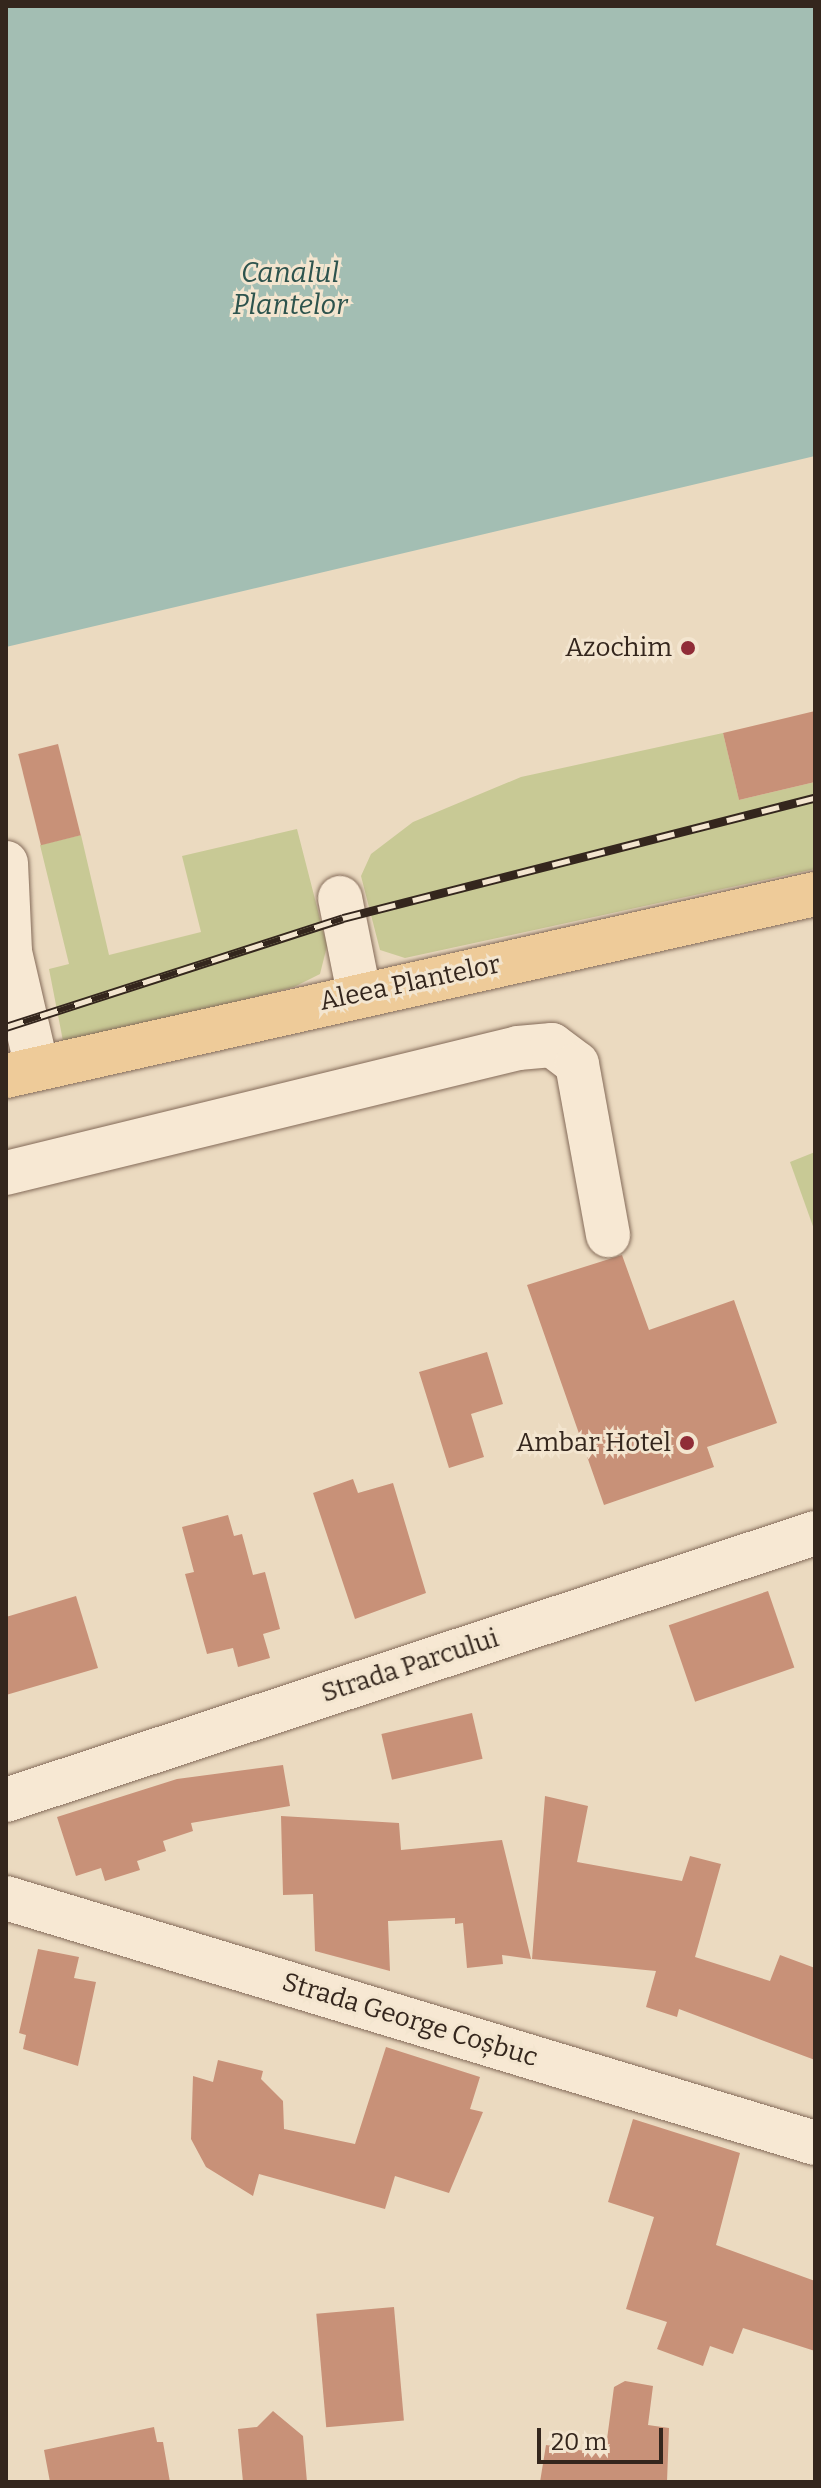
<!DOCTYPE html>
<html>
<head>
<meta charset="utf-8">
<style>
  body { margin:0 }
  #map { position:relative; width:821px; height:2488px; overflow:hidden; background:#ebdac0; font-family:Bitter,serif }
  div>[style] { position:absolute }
  .green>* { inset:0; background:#c8c995 }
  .water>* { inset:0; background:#a3beb3 }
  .building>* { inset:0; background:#c89178; transform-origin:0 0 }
  .roads { filter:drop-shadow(0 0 2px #846b59) drop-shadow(0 0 2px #846b59) }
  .minor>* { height:44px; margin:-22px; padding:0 22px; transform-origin:22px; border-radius:22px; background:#f7e8d3 }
  .major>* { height:44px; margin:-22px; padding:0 22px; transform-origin:22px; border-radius:22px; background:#eecb99 }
  .rail>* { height:9px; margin-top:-4.5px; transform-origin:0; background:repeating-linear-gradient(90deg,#f3e5cf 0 18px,#34261d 0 36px); box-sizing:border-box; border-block:2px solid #34261d }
  .dots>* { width:22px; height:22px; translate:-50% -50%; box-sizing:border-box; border:4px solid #f3e5cf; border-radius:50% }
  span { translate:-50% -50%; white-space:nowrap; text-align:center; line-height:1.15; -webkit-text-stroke:6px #f3e5cf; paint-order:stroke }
  .poi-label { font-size:26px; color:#34261d }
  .right { translate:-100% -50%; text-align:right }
  .street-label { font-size:26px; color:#34261d }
  .water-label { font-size:28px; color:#2d534d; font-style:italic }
  .frame { position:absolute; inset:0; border:8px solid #34261d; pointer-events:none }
  .scale { position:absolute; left:537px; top:2428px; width:126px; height:36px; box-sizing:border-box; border:4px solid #34261d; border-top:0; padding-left:10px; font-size:24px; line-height:28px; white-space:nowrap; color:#34261d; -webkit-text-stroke:6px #f3e5cf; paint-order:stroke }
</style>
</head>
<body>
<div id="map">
  <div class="green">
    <i style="clip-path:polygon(723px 733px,739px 800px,815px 782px,815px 869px,405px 958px,380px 950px,361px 876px,371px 854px,413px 822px,521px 777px)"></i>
    <i style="clip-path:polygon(297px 829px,327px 946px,320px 974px,294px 987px,73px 1043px,63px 1041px,49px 969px,69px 964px,40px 845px,81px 835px,109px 955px,201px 932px,182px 856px)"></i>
    <i style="clip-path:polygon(815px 1152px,815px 1232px,790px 1162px)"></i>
  </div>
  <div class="water">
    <i style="clip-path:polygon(6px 6px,815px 6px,815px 456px,6px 647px)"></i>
  </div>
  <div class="building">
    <i style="clip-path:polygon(815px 711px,815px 782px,739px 800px,723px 733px)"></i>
    <i style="left:58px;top:744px;width:94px;height:41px;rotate:76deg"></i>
    <i style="clip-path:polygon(622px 1255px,649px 1330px,734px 1300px,777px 1423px,707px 1447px,714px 1467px,604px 1505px,527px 1285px)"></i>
    <i style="clip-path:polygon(487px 1352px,503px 1404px,471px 1414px,484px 1457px,449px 1468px,419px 1372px)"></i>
    <i style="clip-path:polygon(353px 1479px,358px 1493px,393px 1483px,426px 1593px,355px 1619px,313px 1493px)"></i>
    <i style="clip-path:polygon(228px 1515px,234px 1536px,242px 1534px,253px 1575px,265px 1572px,280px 1629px,263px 1634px,270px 1658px,238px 1667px,233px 1648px,207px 1654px,185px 1574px,194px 1572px,182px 1527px)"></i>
    <i style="left:768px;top:1591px;width:81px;height:105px;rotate:71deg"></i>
    <i style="clip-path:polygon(76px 1596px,98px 1668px,6px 1695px,6px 1617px)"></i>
    <i style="left:472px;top:1713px;width:47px;height:93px;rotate:77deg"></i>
    <i style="clip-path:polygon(283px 1765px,290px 1806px,191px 1823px,193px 1831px,163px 1841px,166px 1851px,137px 1861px,140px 1870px,105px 1881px,101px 1868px,76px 1876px,57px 1817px,177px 1779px)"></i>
    <i style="clip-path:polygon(545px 1796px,588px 1806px,577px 1862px,682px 1881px,690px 1856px,721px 1864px,695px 1957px,770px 1981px,780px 1955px,815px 1968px,815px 2060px,679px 2009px,677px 2017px,646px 2007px,656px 1971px,532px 1959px)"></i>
    <i style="clip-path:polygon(281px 1816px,399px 1823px,401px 1850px,502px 1840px,531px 1959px,502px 1955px,503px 1964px,467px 1968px,463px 1923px,455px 1924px,455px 1918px,388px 1921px,390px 1971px,315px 1951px,313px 1894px,283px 1895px)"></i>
    <i style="clip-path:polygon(38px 1949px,79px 1957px,74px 1978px,96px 1982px,78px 2066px,23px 2049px,26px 2035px,19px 2033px)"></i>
    <i style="clip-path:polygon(386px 2047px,480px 2077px,470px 2109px,483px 2112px,449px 2193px,395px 2176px,385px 2209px,259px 2174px,253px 2196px,206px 2167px,191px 2139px,193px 2076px,213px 2082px,218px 2060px,263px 2071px,261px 2079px,283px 2101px,284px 2129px,355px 2144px)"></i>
    <i style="clip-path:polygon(633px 2119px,740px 2153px,716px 2245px,815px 2281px,815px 2351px,743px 2328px,733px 2354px,710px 2346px,703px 2366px,657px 2349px,667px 2322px,626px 2309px,654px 2217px,608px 2202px)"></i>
    <i style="left:394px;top:2307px;width:114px;height:78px;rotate:85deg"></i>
    <i style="clip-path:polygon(625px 2381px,653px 2386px,648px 2425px,669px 2428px,667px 2482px,540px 2482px,546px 2445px,605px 2454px,614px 2387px)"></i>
    <i style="clip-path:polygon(273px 2411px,303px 2436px,307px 2482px,243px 2482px,238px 2429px,257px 2427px)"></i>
    <i style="clip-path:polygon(154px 2427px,157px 2442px,163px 2442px,170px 2482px,50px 2482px,44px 2450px)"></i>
  </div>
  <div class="roads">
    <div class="minor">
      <i style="left:6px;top:863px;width:89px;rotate:87.4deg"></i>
      <i style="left:10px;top:952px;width:119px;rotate:76.9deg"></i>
      <i style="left:340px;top:898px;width:97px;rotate:78.7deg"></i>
      <i style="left:6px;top:1173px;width:527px;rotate:-13.72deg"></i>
      <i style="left:518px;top:1048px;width:34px;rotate:-5deg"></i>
      <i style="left:552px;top:1045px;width:31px;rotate:37deg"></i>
      <i style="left:577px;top:1064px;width:174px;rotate:79.7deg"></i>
      <i style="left:6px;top:1800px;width:852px;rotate:-18.26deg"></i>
      <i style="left:6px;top:1898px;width:845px;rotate:16.85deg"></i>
    </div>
    <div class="major">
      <i style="left:6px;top:1076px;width:829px;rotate:-12.68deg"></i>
    </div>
  </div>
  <div class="rail">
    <i style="left:6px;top:1027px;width:354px;rotate:-17.9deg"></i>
    <i style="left:343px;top:918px;width:487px;rotate:-14.3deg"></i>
  </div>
  <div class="dots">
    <i style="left:688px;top:648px;background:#902c37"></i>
    <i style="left:687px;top:1443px;background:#902c37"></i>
  </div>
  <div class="poi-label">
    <span class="right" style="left:672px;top:648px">Azochim</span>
    <span class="right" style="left:671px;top:1443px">Ambar Hotel</span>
  </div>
  <div class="street-label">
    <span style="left:410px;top:983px;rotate:-12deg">Aleea Plantelor</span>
    <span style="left:410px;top:1666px;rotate:-18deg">Strada Parcului</span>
    <span style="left:410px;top:2020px;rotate:17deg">Strada George Coșbuc</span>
  </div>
  <div class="water-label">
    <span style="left:290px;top:289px">Canalul<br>Plantelor</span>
  </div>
  <div class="frame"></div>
  <div class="scale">20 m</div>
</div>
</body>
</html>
